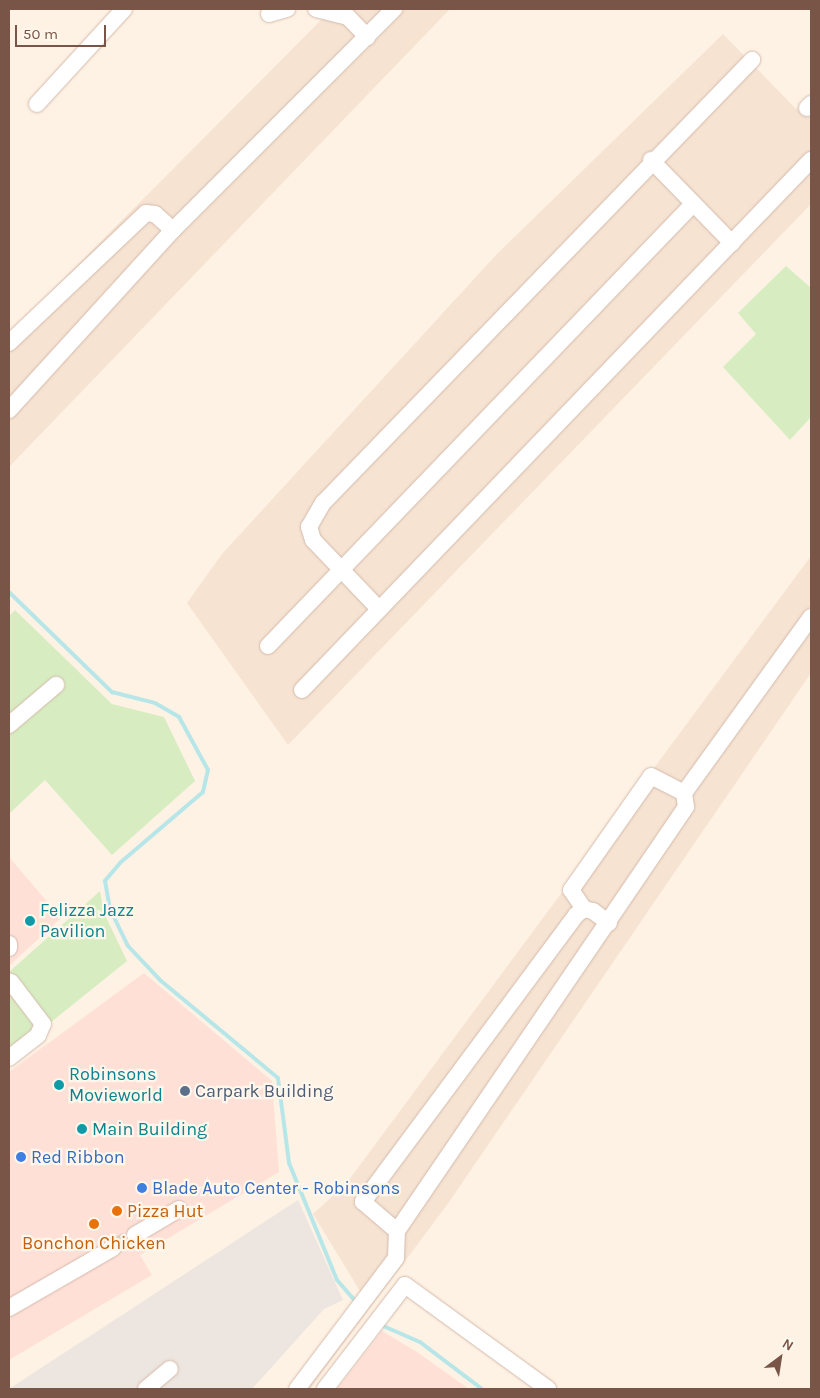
<!DOCTYPE html>
<html>
<head>
<meta charset="utf-8">
<style>
  body { margin:0 }
  #map { position:relative; width:820px; height:1398px; overflow:hidden; background:#fef2e4; font-family:Karla,sans-serif }
  div>[style] { position:absolute }
  .residential>* { inset:0; background:#f6e3d2 }
  .commercial>* { inset:0; background:#ffe0d7 }
  .industrial>* { inset:0; background:#ede5df }
  .green>* { inset:0; background:#d7edc1 }
  .stream>* { height:4px; margin:-2px; padding:0 2px; transform-origin:2px; border-radius:2px; background:#b7e6e9 }
  .minor-tunnel>* { height:16px; margin-top:-8px; transform-origin:0; background:repeating-linear-gradient(90deg,#ddcbbd 0 16px,transparent 0 24px) }
  .roads { filter:drop-shadow(0 0 1px #d3baac) drop-shadow(0 0 1px #d3baac) }
  .minor>* { height:16px; margin:-8px; padding:0 8px; transform-origin:8px; border-radius:8px; background:#fff }
  .dots>* { width:14px; height:14px; translate:-50% -50%; box-sizing:border-box; border:2px solid #fff6ec; border-radius:50% }
  span { translate:-50% -50%; white-space:nowrap; text-align:center; line-height:1.15; -webkit-text-stroke:4.5px #fff6ec; paint-order:stroke }
  .culture-label { font-size:18px; color:#0d838f }
  .left { translate:0 -50%; text-align:left }
  .service-label { font-size:18px; color:#4e5e75 }
  .shop-label { font-size:18px; color:#366cbe }
  .food-label { font-size:18px; color:#c56008 }
  .frame { position:absolute; inset:0; border:10px solid #795547; pointer-events:none }
  .north { position:absolute; left:755px; top:1333px; width:50px; height:50px; -webkit-text-stroke:4px #fff6ec; paint-order:stroke; rotate:31deg; font-size:14px; font-weight:700; line-height:20px; text-align:center; color:#795547 }
  .north::after { content:''; display:block; margin:auto; width:18px; height:22px; background:#795547; clip-path:polygon(50% 0,100% 100%,50% 72%,0 100%) }
  .scale { position:absolute; left:15px; top:25px; width:91px; height:22px; box-sizing:border-box; border:2px solid #795547; border-top:0; padding-left:6px; font-size:15px; line-height:18px; white-space:nowrap; color:#795547; -webkit-text-stroke:4px #fff6ec; paint-order:stroke }
</style>
</head>
<body>
<div id="map">
  <div class="residential">
    <i style="clip-path:polygon(332px 9px,450px 9px,9px 467px,9px 334px)"></i>
    <i style="clip-path:polygon(723px 34px,796px 109px,811px 95px,811px 204px,288px 745px,187px 603px,222px 554px,496px 255px)"></i>
    <i style="clip-path:polygon(811px 556px,811px 673px,449px 1202px,310px 1389px,290px 1389px,363px 1296px,313px 1214px,346px 1184px)"></i>
  </div>
  <div class="commercial">
    <i style="clip-path:polygon(9px 857px,61px 918px,9px 966px)"></i>
    <i style="clip-path:polygon(144px 973px,272px 1081px,279px 1172px,140px 1255px,152px 1275px,9px 1360px,9px 1072px)"></i>
    <i style="clip-path:polygon(382px 1331px,417px 1352px,469px 1389px,337px 1389px)"></i>
  </div>
  <div class="industrial">
    <i style="clip-path:polygon(298px 1200px,343px 1300px,324px 1309px,252px 1389px,9px 1389px)"></i>
  </div>
  <div class="green">
    <i style="clip-path:polygon(786px 266px,811px 288px,811px 417px,790px 440px,723px 367px,756px 334px,738px 313px)"></i>
    <i style="clip-path:polygon(15px 610px,112px 704px,164px 717px,195px 781px,112px 855px,45px 780px,9px 814px,9px 616px)"></i>
    <i style="clip-path:polygon(100px 891px,104px 913px,127px 961px,9px 1056px,9px 972px)"></i>
  </div>
  <div class="stream">
    <i style="left:9px;top:592px;width:144px;rotate:44.2deg"></i>
    <i style="left:112px;top:692px;width:44px;rotate:14.3deg"></i>
    <i style="left:155px;top:703px;width:28px;rotate:30deg"></i>
    <i style="left:179px;top:717px;width:60px;rotate:61.3deg"></i>
    <i style="left:208px;top:770px;width:23px;rotate:103deg"></i>
    <i style="left:203px;top:792px;width:109px;rotate:139.5deg"></i>
    <i style="left:120px;top:863px;width:23px;rotate:130deg"></i>
    <i style="left:105px;top:881px;width:28px;rotate:80deg"></i>
    <i style="left:110px;top:909px;width:41px;rotate:64.1deg"></i>
    <i style="left:128px;top:946px;width:47px;rotate:46.7deg"></i>
    <i style="left:160px;top:980px;width:153px;rotate:39.7deg"></i>
    <i style="left:278px;top:1078px;width:86px;rotate:82.6deg"></i>
    <i style="left:289px;top:1163px;width:126px;rotate:67.7deg"></i>
    <i style="left:337px;top:1280px;width:29px;rotate:49deg"></i>
    <i style="left:381px;top:1325px;width:43px;rotate:23.6deg"></i>
    <i style="left:420px;top:1342px;width:78px;rotate:37.2deg"></i>
  </div>
  <div class="minor-tunnel">
    <i style="left:113px;top:1248px;width:26px;rotate:-31deg"></i>
  </div>
  <div class="roads">
    <div class="minor">
      <i style="left:316px;top:9px;width:33px;rotate:14deg"></i>
      <i style="left:348px;top:17px;width:28px;rotate:46deg"></i>
      <i style="left:269px;top:14px;width:19px;rotate:-16deg"></i>
      <i style="left:37px;top:104px;width:129px;rotate:-47.5deg"></i>
      <i style="left:807px;top:108px;width:6px;rotate:-45deg"></i>
      <i style="left:651px;top:160px;width:116px;rotate:45.7deg"></i>
      <i style="left:9px;top:343px;width:189px;rotate:-43.5deg"></i>
      <i style="left:146px;top:213px;width:9px;rotate:6deg"></i>
      <i style="left:155px;top:214px;width:24px;rotate:42deg"></i>
      <i style="left:9px;top:410px;width:244px;rotate:-47.7deg"></i>
      <i style="left:173px;top:230px;width:313px;rotate:-45deg"></i>
      <i style="left:378px;top:608px;width:94px;rotate:-133.7deg"></i>
      <i style="left:313px;top:540px;width:14px;rotate:-107deg"></i>
      <i style="left:309px;top:527px;width:28px;rotate:-60deg"></i>
      <i style="left:323px;top:503px;width:617px;rotate:-45.92deg"></i>
      <i style="left:268px;top:646px;width:613px;rotate:-46.12deg"></i>
      <i style="left:302px;top:690px;width:735px;rotate:-46.16deg"></i>
      <i style="left:9px;top:725px;width:62px;rotate:-40.4deg"></i>
      <i style="left:584px;top:909px;width:23px;rotate:-124deg"></i>
      <i style="left:571px;top:890px;width:139px;rotate:-54.9deg"></i>
      <i style="left:651px;top:776px;width:37px;rotate:27deg"></i>
      <i style="left:9px;top:944px;width:4px;rotate:90deg"></i>
      <i style="left:9px;top:1058px;width:37px;rotate:-38deg"></i>
      <i style="left:38px;top:1035px;width:12px;rotate:-66deg"></i>
      <i style="left:43px;top:1024px;width:53px;rotate:-127.3deg"></i>
      <i style="left:397px;top:1231px;width:513px;rotate:-55.72deg"></i>
      <i style="left:686px;top:807px;width:14px;rotate:-98deg"></i>
      <i style="left:684px;top:793px;width:217px;rotate:-54.2deg"></i>
      <i style="left:135px;top:1235px;width:51px;rotate:-30.6deg"></i>
      <i style="left:9px;top:1308px;width:120px;rotate:-30deg"></i>
      <i style="left:146px;top:1389px;width:31px;rotate:-40deg"></i>
      <i style="left:297px;top:1389px;width:164px;rotate:-52.9deg"></i>
      <i style="left:396px;top:1258px;width:27px;rotate:-88deg"></i>
      <i style="left:397px;top:1231px;width:45px;rotate:-139.5deg"></i>
      <i style="left:363px;top:1202px;width:357px;rotate:-53.4deg"></i>
      <i style="left:576px;top:915px;width:10px;rotate:-37deg"></i>
      <i style="left:584px;top:909px;width:9px;rotate:13deg"></i>
      <i style="left:593px;top:911px;width:20px;rotate:37deg"></i>
      <i style="left:325px;top:1389px;width:131px;rotate:-52.4deg"></i>
      <i style="left:405px;top:1285px;width:177px;rotate:36deg"></i>
    </div>
  </div>
  <div class="dots">
    <i style="left:30px;top:921px;background:#0f9aa8"></i>
    <i style="left:59px;top:1085px;background:#0f9aa8"></i>
    <i style="left:185px;top:1091px;background:#5c6f8a"></i>
    <i style="left:82px;top:1129px;background:#0f9aa8"></i>
    <i style="left:21px;top:1157px;background:#3f7fe0"></i>
    <i style="left:142px;top:1188px;background:#3f7fe0"></i>
    <i style="left:117px;top:1211px;background:#e8710a"></i>
    <i style="left:94px;top:1224px;background:#e8710a"></i>
  </div>
  <div class="culture-label">
    <span class="left" style="left:40px;top:921px">Felizza Jazz<br>Pavilion</span>
    <span class="left" style="left:69px;top:1085px">Robinsons<br>Movieworld</span>
    <span class="left" style="left:92px;top:1129px">Main Building</span>
  </div>
  <div class="service-label">
    <span class="left" style="left:195px;top:1091px">Carpark Building</span>
  </div>
  <div class="shop-label">
    <span class="left" style="left:31px;top:1157px">Red Ribbon</span>
    <span class="left" style="left:152px;top:1188px">Blade Auto Center - Robinsons</span>
  </div>
  <div class="food-label">
    <span class="left" style="left:127px;top:1211px">Pizza Hut</span>
    <span style="left:94px;top:1243px">Bonchon Chicken</span>
  </div>
  <div class="frame"></div>
  <div class="north">N</div>
  <div class="scale">50 m</div>
</div>
</body>
</html>
